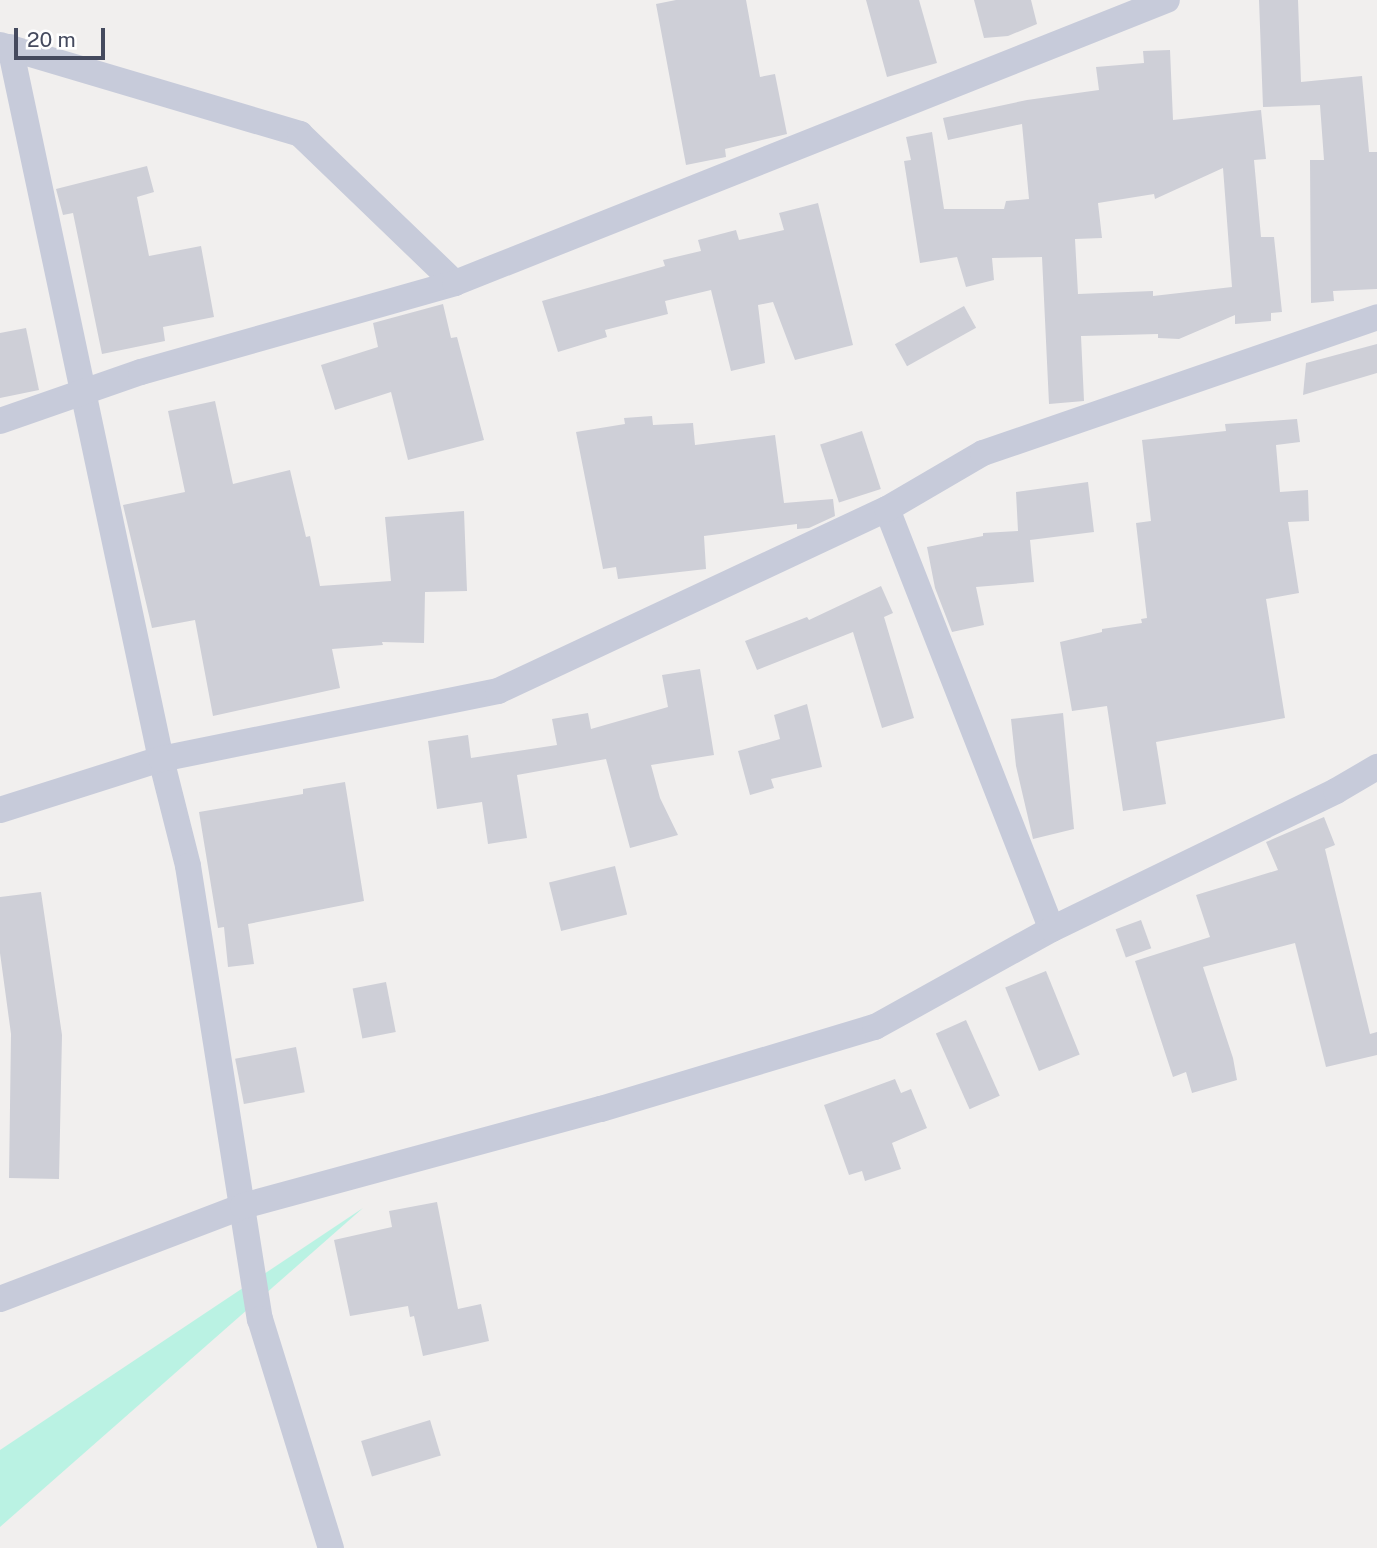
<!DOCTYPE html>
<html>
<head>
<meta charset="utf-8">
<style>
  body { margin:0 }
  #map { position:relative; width:1377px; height:1548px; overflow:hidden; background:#f1efee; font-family:"Public Sans",sans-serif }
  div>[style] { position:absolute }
  .green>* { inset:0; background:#baf2e3 }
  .building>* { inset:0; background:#cecfd7; transform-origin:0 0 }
  .street>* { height:26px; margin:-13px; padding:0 13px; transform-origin:13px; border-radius:13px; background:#c7cbda }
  span { translate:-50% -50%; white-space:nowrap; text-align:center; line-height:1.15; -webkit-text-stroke:6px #fff; paint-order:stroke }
  .scale { position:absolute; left:14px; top:28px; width:91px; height:32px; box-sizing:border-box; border:4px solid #454a5e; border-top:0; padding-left:9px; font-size:21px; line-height:24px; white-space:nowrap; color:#454a5e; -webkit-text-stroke:5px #fff; paint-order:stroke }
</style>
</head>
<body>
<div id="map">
  <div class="green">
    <i style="clip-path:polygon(363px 1208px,0 1527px,0 1450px)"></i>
  </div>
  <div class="building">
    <i style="clip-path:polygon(676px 0,746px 0,760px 77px,775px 74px,787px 134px,725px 149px,726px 157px,686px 165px,656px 4px)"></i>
    <i style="clip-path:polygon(866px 0,919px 0,937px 63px,887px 77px)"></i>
    <i style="clip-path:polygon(974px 0,1031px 0,1037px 24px,1008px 36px,984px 38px)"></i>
    <i style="clip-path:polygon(1259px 0,1298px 0,1301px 82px,1362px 76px,1369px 152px,1377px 152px,1377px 289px,1333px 291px,1334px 301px,1311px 303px,1310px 160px,1324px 160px,1320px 105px,1263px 107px)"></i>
    <i style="clip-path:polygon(evenodd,1170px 50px,1173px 120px,1261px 110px,1266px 159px,1254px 160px,1261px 237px,1274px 237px,1282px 312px,1271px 313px,1271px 321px,1235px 324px,1235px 315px,1179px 339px,1158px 338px,1158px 334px,1081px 336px,1084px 401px,1049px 404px,1042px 257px,992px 258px,994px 280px,966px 287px,957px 257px,920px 263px,904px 161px,911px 160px,906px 137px,932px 132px,944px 209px,1004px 209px,1006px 201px,1029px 199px,1022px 124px,948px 140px,943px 118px,1027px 100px,1099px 90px,1096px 67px,1144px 63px,1143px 51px,1170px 50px,1223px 168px,1232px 287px,1153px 296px,1153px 291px,1078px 294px,1075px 239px,1102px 238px,1098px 203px,1154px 194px,1155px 199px,1223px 168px)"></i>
    <i style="clip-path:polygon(147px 166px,154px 192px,137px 197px,149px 256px,201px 246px,214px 317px,163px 327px,165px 341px,102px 354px,73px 213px,63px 215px,56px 189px)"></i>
    <i style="clip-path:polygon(818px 203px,853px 345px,795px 360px,773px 302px,758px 305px,765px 363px,731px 371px,711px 290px,665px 301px,668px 314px,605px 330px,607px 337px,558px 352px,542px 301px,665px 266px,663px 260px,701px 251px,698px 240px,736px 230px,739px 240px,784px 230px,779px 213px)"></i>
    <i style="clip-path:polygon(443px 304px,451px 338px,457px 337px,484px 440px,408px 460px,391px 392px,335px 410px,321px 365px,378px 347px,373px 323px)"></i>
    <i style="left:964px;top:306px;width:25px;height:79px;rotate:61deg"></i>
    <i style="clip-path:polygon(26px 328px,39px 390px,0 398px,0 333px)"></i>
    <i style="clip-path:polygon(1377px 344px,1377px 373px,1303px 395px,1306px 363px)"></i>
    <i style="clip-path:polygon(215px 401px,233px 484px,290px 470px,306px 537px,310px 536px,320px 586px,391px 581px,385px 517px,464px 511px,467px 591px,425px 592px,424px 643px,382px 642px,383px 645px,332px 649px,340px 688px,213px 716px,195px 620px,152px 628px,123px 505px,185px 492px,168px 411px)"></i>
    <i style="clip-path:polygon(652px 416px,653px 425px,693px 423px,695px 445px,775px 435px,784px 503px,833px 499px,835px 516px,809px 528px,797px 529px,797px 524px,704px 536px,706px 569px,618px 579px,616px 567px,603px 569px,576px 432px,625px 424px,624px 418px)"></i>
    <i style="clip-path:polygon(1297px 419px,1300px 442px,1276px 445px,1280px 492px,1308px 490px,1309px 521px,1288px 522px,1299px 593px,1266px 599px,1285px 718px,1156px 742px,1166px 804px,1123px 811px,1107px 706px,1072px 711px,1060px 642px,1102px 632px,1102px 629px,1142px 623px,1141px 619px,1147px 618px,1136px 523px,1151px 521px,1142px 440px,1226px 431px,1225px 424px)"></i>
    <i style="left:862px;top:431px;width:61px;height:44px;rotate:72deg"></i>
    <i style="clip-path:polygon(1088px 482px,1094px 532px,1030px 540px,1034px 582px,976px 587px,984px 625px,952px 632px,935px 588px,927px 547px,983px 536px,983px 533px,1018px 531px,1016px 492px)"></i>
    <i style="clip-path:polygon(881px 586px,893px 613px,884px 617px,914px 718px,882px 728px,853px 632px,757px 670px,745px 641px,807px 617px,809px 620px)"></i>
    <i style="clip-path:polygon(700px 669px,714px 755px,651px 765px,660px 798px,678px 835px,630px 848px,606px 759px,517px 775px,527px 838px,488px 844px,482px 802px,437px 809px,428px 741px,468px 735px,471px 758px,557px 745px,552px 719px,588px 713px,591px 729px,668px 707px,662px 675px)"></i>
    <i style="clip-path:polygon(807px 704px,822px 767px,771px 779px,774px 788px,750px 795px,738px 751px,780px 739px,774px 715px)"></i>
    <i style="clip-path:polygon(1063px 713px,1074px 829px,1033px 839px,1016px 766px,1011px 719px)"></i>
    <i style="clip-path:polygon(345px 782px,364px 901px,248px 924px,254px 964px,228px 967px,224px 927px,218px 928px,199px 812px,303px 794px,303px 789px)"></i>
    <i style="clip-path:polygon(1324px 817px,1335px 845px,1325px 849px,1370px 1034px,1377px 1032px,1377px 1055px,1326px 1067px,1295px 943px,1203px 967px,1233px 1058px,1237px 1080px,1192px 1093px,1186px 1072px,1173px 1077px,1135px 961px,1210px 937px,1196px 895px,1278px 870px,1266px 842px)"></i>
    <i style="left:615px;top:866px;width:50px;height:68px;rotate:76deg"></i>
    <i style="clip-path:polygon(41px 892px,62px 1035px,59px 1179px,9px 1178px,11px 1034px,0 953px,0 897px)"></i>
    <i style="left:1141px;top:920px;width:30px;height:27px;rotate:70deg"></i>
    <i style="left:1046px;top:971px;width:90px;height:44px;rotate:68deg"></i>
    <i style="left:386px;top:982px;width:51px;height:34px;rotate:79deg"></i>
    <i style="left:966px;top:1020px;width:83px;height:33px;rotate:66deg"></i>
    <i style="left:296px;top:1047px;width:46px;height:62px;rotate:79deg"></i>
    <i style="clip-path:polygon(895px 1079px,901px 1093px,911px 1089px,927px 1128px,892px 1143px,901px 1169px,865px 1181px,862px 1171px,849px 1175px,824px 1105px)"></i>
    <i style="clip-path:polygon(437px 1202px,458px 1309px,481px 1304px,489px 1341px,423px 1356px,414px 1316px,410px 1317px,408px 1306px,350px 1316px,334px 1240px,392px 1227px,389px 1211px)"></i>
    <i style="left:430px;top:1420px;width:37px;height:72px;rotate:73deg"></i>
  </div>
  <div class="street">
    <i style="left:0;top:45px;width:313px;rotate:16.5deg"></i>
    <i style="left:300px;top:134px;width:215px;rotate:43.9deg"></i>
    <i style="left:10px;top:47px;width:728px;rotate:78.03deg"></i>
    <i style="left:161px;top:759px;width:110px;rotate:75.8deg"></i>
    <i style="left:188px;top:866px;width:459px;rotate:81deg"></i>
    <i style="left:260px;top:1319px;width:240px;rotate:72.8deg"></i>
    <i style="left:0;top:421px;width:149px;rotate:-19.2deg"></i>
    <i style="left:141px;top:372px;width:326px;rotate:-15.8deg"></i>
    <i style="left:455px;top:283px;width:766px;rotate:-21.68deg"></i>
    <i style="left:887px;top:509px;width:451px;rotate:68.6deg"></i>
    <i style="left:0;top:810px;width:169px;rotate:-17.6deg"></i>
    <i style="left:161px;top:759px;width:344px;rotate:-11.4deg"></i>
    <i style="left:498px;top:691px;width:429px;rotate:-25.1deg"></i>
    <i style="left:887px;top:509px;width:111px;rotate:-30.3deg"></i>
    <i style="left:983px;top:453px;width:417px;rotate:-19deg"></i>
    <i style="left:0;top:1299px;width:260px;rotate:-20.9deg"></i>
    <i style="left:243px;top:1206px;width:371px;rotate:-15.2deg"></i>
    <i style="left:601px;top:1109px;width:286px;rotate:-16.7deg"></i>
    <i style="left:875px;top:1027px;width:202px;rotate:-29deg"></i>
    <i style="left:1052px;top:929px;width:316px;rotate:-25.9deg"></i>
    <i style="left:1336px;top:791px;width:48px;rotate:-30.3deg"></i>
  </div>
  <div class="scale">20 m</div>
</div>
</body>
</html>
